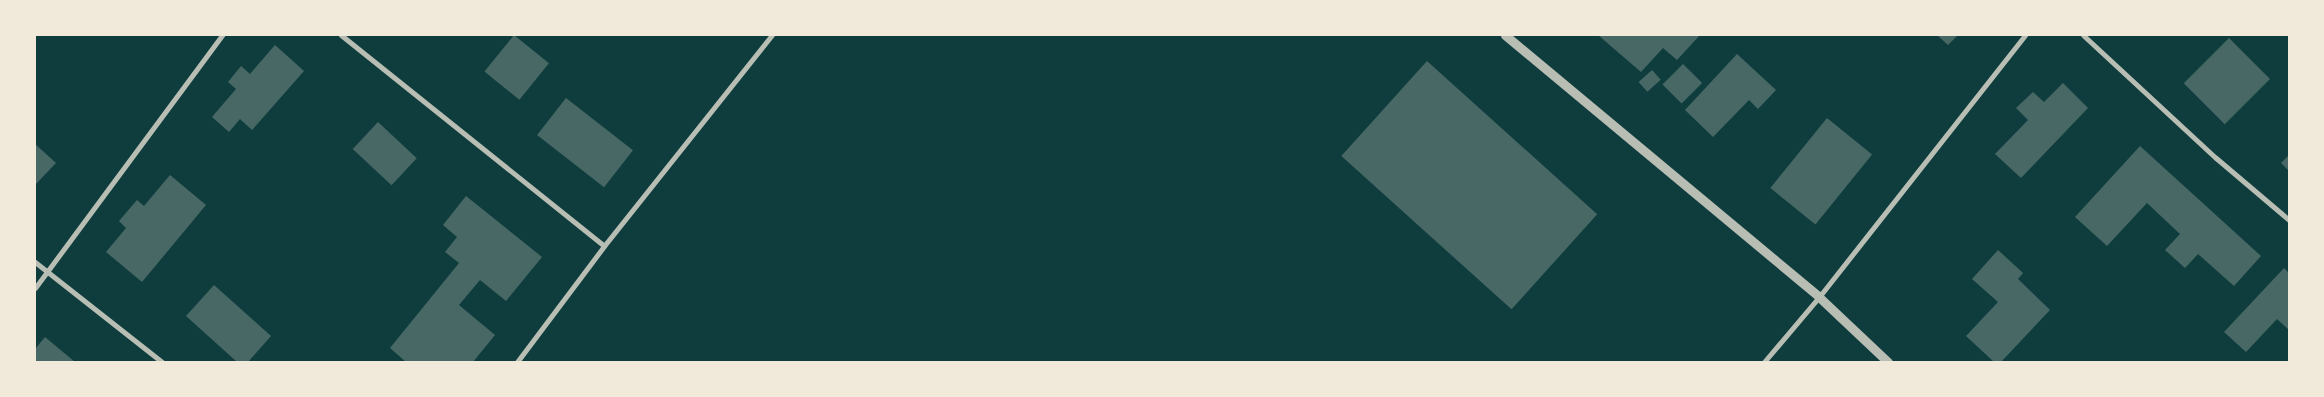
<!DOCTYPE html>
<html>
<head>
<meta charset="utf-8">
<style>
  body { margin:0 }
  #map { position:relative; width:2324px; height:397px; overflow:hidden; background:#0f3d3e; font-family:Helvetica,sans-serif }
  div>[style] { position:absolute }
  .building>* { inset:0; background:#486865; transform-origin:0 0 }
  .minor>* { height:5px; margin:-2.5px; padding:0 2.5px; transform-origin:2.5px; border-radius:2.5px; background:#b8beb3 }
  .tertiary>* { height:9px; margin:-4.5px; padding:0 4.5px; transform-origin:4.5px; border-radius:4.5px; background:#b8beb3 }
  span { translate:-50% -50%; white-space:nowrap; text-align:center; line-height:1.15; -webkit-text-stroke:4px #f1e9da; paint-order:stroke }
  .frame { position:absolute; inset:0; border:36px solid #f1e9da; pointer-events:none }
</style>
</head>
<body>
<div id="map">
  <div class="building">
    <i style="left:514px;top:35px;width:45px;height:47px;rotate:39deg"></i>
    <i style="clip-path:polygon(1598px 35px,1700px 35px,1677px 60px,1663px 48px,1641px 72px)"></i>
    <i style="clip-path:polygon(1937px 35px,1958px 35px,1948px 45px)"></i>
    <i style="left:2229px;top:38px;width:58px;height:64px;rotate:45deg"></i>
    <i style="clip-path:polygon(275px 45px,304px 71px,252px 130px,240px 119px,229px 132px,212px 117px,236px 89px,228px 82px,241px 66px,250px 74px)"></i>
    <i style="clip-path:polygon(1737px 54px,1776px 90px,1758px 109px,1749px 100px,1713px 137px,1685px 110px)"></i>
    <i style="left:1427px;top:61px;width:229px;height:128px;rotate:42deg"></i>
    <i style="left:1683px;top:64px;width:27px;height:29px;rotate:45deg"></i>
    <i style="left:1652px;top:70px;width:13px;height:18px;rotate:48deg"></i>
    <i style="clip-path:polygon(2063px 83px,2088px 108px,2021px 178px,1995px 154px,2028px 120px,2016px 108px,2033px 92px,2044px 102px)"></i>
    <i style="left:566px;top:98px;width:85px;height:47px;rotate:38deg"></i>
    <i style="left:1827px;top:118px;width:58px;height:90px;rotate:39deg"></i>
    <i style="left:378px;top:122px;width:53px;height:37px;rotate:43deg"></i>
    <i style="clip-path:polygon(35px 144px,56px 163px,35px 185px)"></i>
    <i style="clip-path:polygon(2140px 146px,2261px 256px,2234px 286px,2198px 254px,2185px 268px,2165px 250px,2180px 234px,2147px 203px,2107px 246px,2075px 217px)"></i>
    <i style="clip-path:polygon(2289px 155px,2289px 171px,2281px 163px)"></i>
    <i style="clip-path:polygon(170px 175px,206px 205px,142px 282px,106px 252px,126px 228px,119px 221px,137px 200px,144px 206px)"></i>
    <i style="clip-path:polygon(466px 196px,542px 257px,506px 301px,480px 280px,459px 305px,495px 335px,473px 362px,406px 362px,390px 348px,459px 263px,445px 252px,457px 237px,443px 225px)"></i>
    <i style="clip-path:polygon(1998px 250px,2023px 273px,2018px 279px,2050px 310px,2001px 362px,1994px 362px,1966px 336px,1998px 302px,1972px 279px)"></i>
    <i style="clip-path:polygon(2284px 268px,2289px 273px,2289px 330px,2277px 319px,2246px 352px,2224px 332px)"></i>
    <i style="clip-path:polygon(214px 285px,271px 336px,248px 362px,237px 362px,186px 316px)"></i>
    <i style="clip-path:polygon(45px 337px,75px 362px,35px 362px,35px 349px)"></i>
  </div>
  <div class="minor">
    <i style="left:341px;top:35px;width:337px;rotate:38.7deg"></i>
    <i style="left:2083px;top:35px;width:181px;rotate:42.8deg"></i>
    <i style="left:2216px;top:158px;width:96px;rotate:40.3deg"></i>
    <i style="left:35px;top:262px;width:162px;rotate:38.2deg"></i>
    <i style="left:35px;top:288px;width:315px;rotate:-53.5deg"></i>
    <i style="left:517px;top:362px;width:145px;rotate:-53.1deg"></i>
    <i style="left:604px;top:246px;width:270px;rotate:-51.5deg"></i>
    <i style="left:1764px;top:362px;width:85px;rotate:-49.8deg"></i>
    <i style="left:1819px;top:297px;width:333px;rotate:-51.8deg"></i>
  </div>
  <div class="tertiary">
    <i style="left:1505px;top:35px;width:409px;rotate:39.8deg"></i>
    <i style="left:1819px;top:297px;width:95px;rotate:43.3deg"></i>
  </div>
  <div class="frame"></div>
</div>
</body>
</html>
